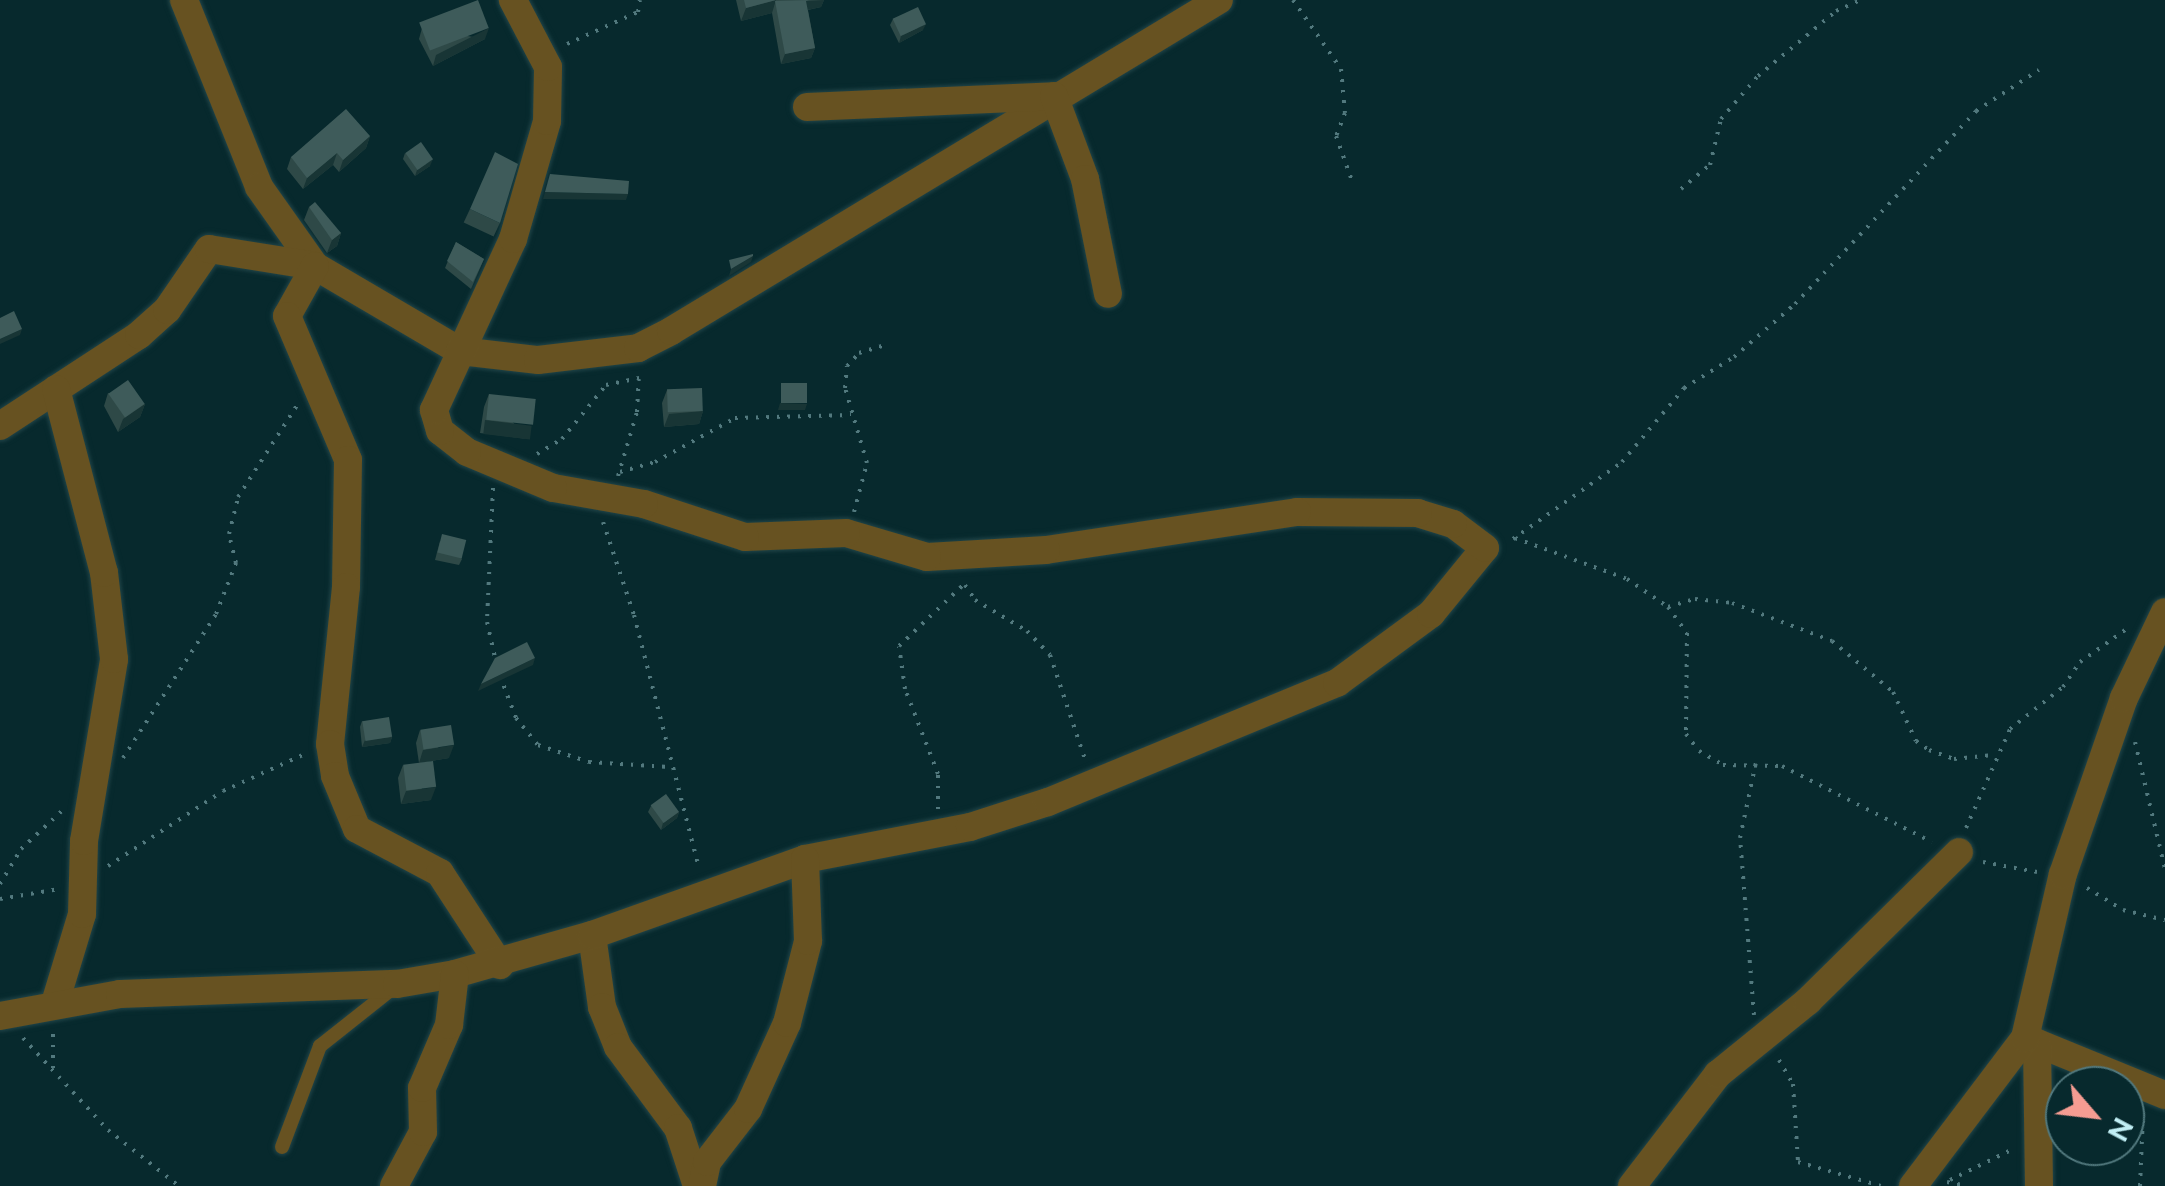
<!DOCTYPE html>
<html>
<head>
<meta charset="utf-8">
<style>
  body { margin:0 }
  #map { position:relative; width:2165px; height:1186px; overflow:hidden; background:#07292d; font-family:Raleway,sans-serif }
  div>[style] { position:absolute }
  .path>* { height:4px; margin-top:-2px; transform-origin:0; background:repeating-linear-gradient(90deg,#52797e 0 2.5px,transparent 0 10.5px) }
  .roads { filter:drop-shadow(0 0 2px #214549) drop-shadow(0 0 2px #214549) }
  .service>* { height:14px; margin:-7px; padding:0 7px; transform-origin:7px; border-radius:7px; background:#675221 }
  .minor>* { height:28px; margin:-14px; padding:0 14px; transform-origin:14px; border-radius:14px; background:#675221 }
  .wall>* { inset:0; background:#2e4947; transform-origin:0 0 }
  .shaded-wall>* { inset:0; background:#183535; transform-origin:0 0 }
  .building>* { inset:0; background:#3e5b5a; transform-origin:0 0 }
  span { translate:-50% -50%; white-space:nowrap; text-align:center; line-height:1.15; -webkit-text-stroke:10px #07292d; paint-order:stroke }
  .north { position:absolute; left:2045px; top:1066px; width:100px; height:100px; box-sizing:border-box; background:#07292d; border:2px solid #51787d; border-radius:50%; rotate:118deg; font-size:28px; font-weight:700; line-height:40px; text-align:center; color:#c0eef4 }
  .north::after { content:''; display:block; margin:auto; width:35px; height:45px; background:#f59c92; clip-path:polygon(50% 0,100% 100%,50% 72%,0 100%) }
</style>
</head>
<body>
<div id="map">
  <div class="path">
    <i style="left:1293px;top:0;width:84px;rotate:55.2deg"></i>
    <i style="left:1341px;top:69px;width:44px;rotate:84.8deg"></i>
    <i style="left:1345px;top:113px;width:25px;rotate:111deg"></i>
    <i style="left:1336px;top:136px;width:45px;rotate:70.3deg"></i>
    <i style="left:567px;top:44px;width:78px;rotate:-24.3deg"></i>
    <i style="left:638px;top:12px;width:12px;rotate:-81deg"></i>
    <i style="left:1681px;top:189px;width:38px;rotate:-40deg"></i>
    <i style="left:1710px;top:165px;width:47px;rotate:-76.6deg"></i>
    <i style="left:1721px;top:119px;width:57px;rotate:-49.3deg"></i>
    <i style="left:1758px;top:76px;width:102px;rotate:-39.8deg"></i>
    <i style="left:1836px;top:11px;width:27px;rotate:-24deg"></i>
    <i style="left:537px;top:454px;width:29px;rotate:-31deg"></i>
    <i style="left:562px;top:439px;width:70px;rotate:-50.8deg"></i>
    <i style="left:606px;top:385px;width:34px;rotate:-12deg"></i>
    <i style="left:620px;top:472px;width:36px;rotate:-16deg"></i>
    <i style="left:655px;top:462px;width:91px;rotate:-28.8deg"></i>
    <i style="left:735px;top:418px;width:116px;rotate:-1.5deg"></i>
    <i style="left:618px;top:476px;width:67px;rotate:-73.5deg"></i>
    <i style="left:637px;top:412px;width:33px;rotate:-87deg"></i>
    <i style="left:493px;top:488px;width:134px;rotate:92.6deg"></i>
    <i style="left:487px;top:622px;width:41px;rotate:77.3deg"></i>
    <i style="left:854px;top:512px;width:51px;rotate:-75.1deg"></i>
    <i style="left:867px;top:463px;width:78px;rotate:-106.3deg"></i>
    <i style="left:845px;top:388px;width:22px;rotate:-85deg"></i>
    <i style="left:847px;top:366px;width:18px;rotate:-47deg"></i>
    <i style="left:859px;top:353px;width:30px;rotate:-17deg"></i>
    <i style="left:603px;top:522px;width:98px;rotate:71.6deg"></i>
    <i style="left:634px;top:615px;width:262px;rotate:75.6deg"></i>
    <i style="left:1515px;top:538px;width:119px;rotate:20.1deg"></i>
    <i style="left:1627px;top:579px;width:50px;rotate:34.3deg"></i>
    <i style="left:1668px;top:607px;width:32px;rotate:54deg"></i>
    <i style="left:1687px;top:633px;width:101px;rotate:90.6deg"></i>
    <i style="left:1686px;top:734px;width:21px;rotate:53deg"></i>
    <i style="left:1699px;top:751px;width:28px;rotate:30deg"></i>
    <i style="left:1723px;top:765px;width:59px;rotate:1deg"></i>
    <i style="left:1782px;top:766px;width:168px;rotate:26.9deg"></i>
    <i style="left:1513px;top:539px;width:133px;rotate:-35.2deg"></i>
    <i style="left:1622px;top:462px;width:97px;rotate:-50deg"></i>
    <i style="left:1684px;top:388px;width:59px;rotate:-31.8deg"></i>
    <i style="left:1734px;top:357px;width:81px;rotate:-41deg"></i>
    <i style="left:1795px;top:304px;width:265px;rotate:-46.8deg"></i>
    <i style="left:1976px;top:111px;width:75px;rotate:-33.1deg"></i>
    <i style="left:965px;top:585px;width:18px;rotate:56deg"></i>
    <i style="left:975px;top:600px;width:61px;rotate:30.8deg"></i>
    <i style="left:1027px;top:631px;width:33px;rotate:46deg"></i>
    <i style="left:1050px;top:655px;width:113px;rotate:71.4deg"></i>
    <i style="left:1668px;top:607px;width:28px;rotate:-17deg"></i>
    <i style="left:1695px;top:599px;width:37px;rotate:6deg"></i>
    <i style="left:1732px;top:603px;width:107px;rotate:20.8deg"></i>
    <i style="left:1832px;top:641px;width:80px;rotate:39.9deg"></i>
    <i style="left:1893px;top:692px;width:54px;rotate:64.9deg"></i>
    <i style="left:1916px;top:741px;width:16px;rotate:35deg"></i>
    <i style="left:1929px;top:750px;width:27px;rotate:20deg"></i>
    <i style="left:1954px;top:759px;width:39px;rotate:-6deg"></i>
    <i style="left:500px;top:676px;width:45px;rotate:69.1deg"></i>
    <i style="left:516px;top:718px;width:35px;rotate:51deg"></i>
    <i style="left:538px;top:745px;width:54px;rotate:18.4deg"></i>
    <i style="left:589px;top:762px;width:80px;rotate:3.6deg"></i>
    <i style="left:2135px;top:742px;width:130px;rotate:76.7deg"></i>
    <i style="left:123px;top:758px;width:171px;rotate:-57.1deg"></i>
    <i style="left:216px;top:614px;width:55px;rotate:-68.6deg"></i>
    <i style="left:236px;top:563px;width:30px;rotate:-104deg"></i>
    <i style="left:229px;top:534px;width:38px;rotate:-76deg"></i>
    <i style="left:238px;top:497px;width:111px;rotate:-57.2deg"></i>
    <i style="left:938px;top:809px;width:35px;rotate:-90deg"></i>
    <i style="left:938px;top:774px;width:91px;rotate:-111.2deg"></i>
    <i style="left:905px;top:689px;width:43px;rotate:-97.9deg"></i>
    <i style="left:899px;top:646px;width:90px;rotate:-43.6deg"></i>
    <i style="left:1966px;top:828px;width:108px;rotate:-66deg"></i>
    <i style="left:2010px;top:729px;width:68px;rotate:-38.4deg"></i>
    <i style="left:2063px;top:687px;width:30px;rotate:-56deg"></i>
    <i style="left:2080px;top:662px;width:59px;rotate:-35.3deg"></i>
    <i style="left:1983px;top:862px;width:55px;rotate:10.5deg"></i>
    <i style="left:108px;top:866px;width:137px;rotate:-33.1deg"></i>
    <i style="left:223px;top:791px;width:92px;rotate:-24.3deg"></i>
    <i style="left:0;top:884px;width:41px;rotate:-59deg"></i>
    <i style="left:21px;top:849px;width:59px;rotate:-42.9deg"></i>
    <i style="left:2087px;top:888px;width:42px;rotate:31.4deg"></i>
    <i style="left:2123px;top:910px;width:43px;rotate:13.4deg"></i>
    <i style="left:0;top:899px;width:60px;rotate:-9.6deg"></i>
    <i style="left:1754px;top:1015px;width:178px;rotate:-94.5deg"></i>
    <i style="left:1740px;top:838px;width:78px;rotate:-78.1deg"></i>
    <i style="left:23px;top:1038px;width:125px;rotate:47.3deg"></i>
    <i style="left:108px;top:1130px;width:90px;rotate:38.3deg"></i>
    <i style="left:1779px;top:1060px;width:28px;rotate:60deg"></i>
    <i style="left:1793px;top:1084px;width:78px;rotate:86.3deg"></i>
    <i style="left:1798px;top:1162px;width:86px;rotate:16.1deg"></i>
    <i style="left:53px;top:1068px;width:35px;rotate:-90deg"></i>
    <i style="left:1950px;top:1180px;width:70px;rotate:-26.2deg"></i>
    <i style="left:1947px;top:1182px;width:20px;rotate:11deg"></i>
    <i style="left:2140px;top:1186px;width:72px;rotate:-87.6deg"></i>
  </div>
  <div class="roads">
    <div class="service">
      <i style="left:282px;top:1147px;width:108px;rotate:-69.4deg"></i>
      <i style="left:320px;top:1046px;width:98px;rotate:-38.4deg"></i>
    </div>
    <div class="minor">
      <i style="left:184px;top:0;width:201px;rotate:68.1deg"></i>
      <i style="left:259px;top:187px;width:97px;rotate:54.7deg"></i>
      <i style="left:315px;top:266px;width:168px;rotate:30.4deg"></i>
      <i style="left:460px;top:351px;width:79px;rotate:6.6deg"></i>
      <i style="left:538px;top:360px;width:101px;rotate:-6.8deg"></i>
      <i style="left:638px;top:348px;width:37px;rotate:-27deg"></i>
      <i style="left:671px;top:331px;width:640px;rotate:-31.13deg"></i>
      <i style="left:807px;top:107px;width:247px;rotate:-2.5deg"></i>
      <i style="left:1054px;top:96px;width:89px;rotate:69.5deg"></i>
      <i style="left:1085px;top:179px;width:117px;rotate:78.7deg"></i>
      <i style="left:0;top:426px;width:166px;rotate:-33.2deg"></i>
      <i style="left:139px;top:335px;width:38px;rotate:-42deg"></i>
      <i style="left:167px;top:310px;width:74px;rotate:-55.5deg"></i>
      <i style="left:209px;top:249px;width:107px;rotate:9.1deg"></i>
      <i style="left:315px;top:266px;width:57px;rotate:119.2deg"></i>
      <i style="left:287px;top:316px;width:156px;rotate:67deg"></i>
      <i style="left:348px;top:460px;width:127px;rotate:90.9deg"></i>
      <i style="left:346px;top:587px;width:158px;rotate:95.8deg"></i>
      <i style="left:330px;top:744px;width:32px;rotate:81deg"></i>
      <i style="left:335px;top:776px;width:57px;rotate:67.5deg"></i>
      <i style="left:357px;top:829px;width:94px;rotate:27.9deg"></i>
      <i style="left:440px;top:873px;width:110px;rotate:56.9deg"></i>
      <i style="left:592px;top:935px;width:73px;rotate:82.1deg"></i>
      <i style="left:602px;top:1007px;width:43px;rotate:68.2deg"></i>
      <i style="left:618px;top:1047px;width:101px;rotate:53.5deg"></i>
      <i style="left:678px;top:1128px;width:61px;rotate:71.9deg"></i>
      <i style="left:55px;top:1003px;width:93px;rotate:-73.1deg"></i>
      <i style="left:82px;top:914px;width:73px;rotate:-88.4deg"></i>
      <i style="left:84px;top:841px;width:184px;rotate:-80.6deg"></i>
      <i style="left:114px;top:659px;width:87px;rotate:-96.6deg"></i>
      <i style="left:104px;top:573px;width:190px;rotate:-104.6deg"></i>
      <i style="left:0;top:1016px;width:122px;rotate:-10.4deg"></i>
      <i style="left:120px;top:994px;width:277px;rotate:-2.1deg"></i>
      <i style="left:397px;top:984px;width:59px;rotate:-9.8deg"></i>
      <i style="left:455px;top:974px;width:142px;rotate:-15.9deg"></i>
      <i style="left:592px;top:935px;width:226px;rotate:-19.6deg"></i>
      <i style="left:805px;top:859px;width:168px;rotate:-11deg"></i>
      <i style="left:970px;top:827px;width:82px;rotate:-17.8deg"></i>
      <i style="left:1048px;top:802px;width:313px;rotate:-22.4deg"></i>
      <i style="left:1337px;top:683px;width:117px;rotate:-36.3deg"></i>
      <i style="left:1431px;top:614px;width:85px;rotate:-50.7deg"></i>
      <i style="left:1485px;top:548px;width:40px;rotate:-143deg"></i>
      <i style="left:1453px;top:524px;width:37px;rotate:-163deg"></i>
      <i style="left:1418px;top:513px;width:121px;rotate:-179.5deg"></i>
      <i style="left:1297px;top:512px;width:254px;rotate:171.4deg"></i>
      <i style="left:1046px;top:550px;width:119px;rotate:176.6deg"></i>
      <i style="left:927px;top:557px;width:84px;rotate:-163.5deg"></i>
      <i style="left:846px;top:533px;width:101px;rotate:177.7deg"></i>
      <i style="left:745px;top:537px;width:106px;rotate:-161.9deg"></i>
      <i style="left:644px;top:504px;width:92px;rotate:-170deg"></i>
      <i style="left:553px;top:488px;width:93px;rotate:-157.3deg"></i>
      <i style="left:467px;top:452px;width:34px;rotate:-142deg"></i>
      <i style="left:440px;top:431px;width:22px;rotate:-106deg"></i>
      <i style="left:434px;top:410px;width:188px;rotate:-65.2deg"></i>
      <i style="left:513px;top:239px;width:123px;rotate:-73.9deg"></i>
      <i style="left:547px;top:121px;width:54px;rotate:-88.9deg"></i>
      <i style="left:548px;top:67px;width:76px;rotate:-117.6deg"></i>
      <i style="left:2025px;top:1038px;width:151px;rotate:22.2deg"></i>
      <i style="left:2037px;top:1043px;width:143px;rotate:89.2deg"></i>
      <i style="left:394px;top:1186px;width:61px;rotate:-61.8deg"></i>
      <i style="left:423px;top:1132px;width:44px;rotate:-91.3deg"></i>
      <i style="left:422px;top:1088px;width:69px;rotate:-66.8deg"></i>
      <i style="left:449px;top:1025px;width:51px;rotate:-83.3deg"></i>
      <i style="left:702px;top:1186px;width:25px;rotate:-78deg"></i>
      <i style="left:707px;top:1162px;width:67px;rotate:-52.3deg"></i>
      <i style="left:748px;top:1109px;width:94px;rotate:-65.6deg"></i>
      <i style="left:787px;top:1023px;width:85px;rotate:-75.6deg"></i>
      <i style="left:808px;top:941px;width:82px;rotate:-92.1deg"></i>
      <i style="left:1632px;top:1186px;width:141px;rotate:-52.5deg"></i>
      <i style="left:1718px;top:1074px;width:116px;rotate:-39deg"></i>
      <i style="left:1808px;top:1001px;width:212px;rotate:-44.6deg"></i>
      <i style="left:1913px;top:1186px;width:186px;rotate:-52.9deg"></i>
      <i style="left:2025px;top:1038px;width:168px;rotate:-77deg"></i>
      <i style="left:2063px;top:874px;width:186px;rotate:-70.9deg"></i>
      <i style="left:2124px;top:698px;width:95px;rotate:-64.5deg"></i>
    </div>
  </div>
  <div class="wall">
    <i style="clip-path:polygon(736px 0,824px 0,821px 7px,808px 10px,815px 48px,811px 58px,781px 64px,772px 13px,741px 21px)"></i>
    <i style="clip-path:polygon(893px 19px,923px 30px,899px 43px,890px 25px)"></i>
    <i style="clip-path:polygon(422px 28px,485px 39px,433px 66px,419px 39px)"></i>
    <i style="clip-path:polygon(370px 136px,366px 148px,339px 172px,333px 165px,303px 189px,287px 169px,291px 157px)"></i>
    <i style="clip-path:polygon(405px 153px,430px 166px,415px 176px,403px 159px)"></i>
    <i style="clip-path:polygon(309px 207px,341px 233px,337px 246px,327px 253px,304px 220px)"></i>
    <i style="left:470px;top:209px;width:33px;height:15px;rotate:25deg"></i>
    <i style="clip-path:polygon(456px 242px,484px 259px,471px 289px,445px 268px)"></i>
    <i style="clip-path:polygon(667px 390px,703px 411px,699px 424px,664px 427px,662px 403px)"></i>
    <i style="clip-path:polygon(108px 393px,145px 404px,140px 417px,118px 432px,104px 406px)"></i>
    <i style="clip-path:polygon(489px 394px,527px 439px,480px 433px,484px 407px)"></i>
    <i style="clip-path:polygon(440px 541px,462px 559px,459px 565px,435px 560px)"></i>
    <i style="clip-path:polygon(362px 721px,392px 737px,390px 743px,362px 747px,360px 727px)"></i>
    <i style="clip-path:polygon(420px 730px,449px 758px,419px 763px,416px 743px)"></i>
    <i style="clip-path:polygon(403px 765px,431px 800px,401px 804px,398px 778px)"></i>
    <i style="clip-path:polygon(651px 806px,679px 812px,677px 818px,661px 830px,648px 812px)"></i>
  </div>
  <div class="shaded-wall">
    <i style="clip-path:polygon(776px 0,772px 13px,741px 21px,746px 8px)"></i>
    <i style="clip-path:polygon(824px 0,821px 7px,802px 11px,806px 1px)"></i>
    <i style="clip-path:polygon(926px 24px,923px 30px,899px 43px,901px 36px)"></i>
    <i style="clip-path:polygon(489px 28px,485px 39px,433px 66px,436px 55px)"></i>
    <i style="clip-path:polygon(815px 48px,811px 58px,781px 64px,785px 54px)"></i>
    <i style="clip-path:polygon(370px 136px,366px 148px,339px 172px,343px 160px)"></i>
    <i style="clip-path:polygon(337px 153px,333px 165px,303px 189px,307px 178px)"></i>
    <i style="clip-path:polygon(433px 159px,430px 166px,415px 176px,417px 170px)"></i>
    <i style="clip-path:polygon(545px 192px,628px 194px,626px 200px,543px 199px)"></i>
    <i style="clip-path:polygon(341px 233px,337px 246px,327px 253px,332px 240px)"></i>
    <i style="clip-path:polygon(753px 256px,751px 262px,729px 276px,731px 269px)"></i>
    <i style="clip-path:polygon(22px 329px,20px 335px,0 344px,0 339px)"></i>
    <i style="clip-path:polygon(780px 403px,807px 404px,805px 410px,778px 410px)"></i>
    <i style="clip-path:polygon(145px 404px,140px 417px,118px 432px,123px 419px)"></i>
    <i style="clip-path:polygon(703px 411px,699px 424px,664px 427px,669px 414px)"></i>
    <i style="left:485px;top:420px;width:47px;height:14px;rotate:7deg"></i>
    <i style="clip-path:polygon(535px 658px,533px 665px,478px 691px,481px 684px)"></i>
    <i style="clip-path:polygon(392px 737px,390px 743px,362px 747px,365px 740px)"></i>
    <i style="clip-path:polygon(454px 745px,449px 758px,419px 763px,423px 750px)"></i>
    <i style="clip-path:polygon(436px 787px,431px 800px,401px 804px,406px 791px)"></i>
    <i style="clip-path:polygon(679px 812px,677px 818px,661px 830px,663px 823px)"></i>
  </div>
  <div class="building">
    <i style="left:478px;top:0;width:30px;height:63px;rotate:69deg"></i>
    <i style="clip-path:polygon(744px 0,776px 0,746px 8px)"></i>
    <i style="clip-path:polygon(809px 0,806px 1px,815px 48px,785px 54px,775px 1px)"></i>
    <i style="left:918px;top:7px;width:19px;height:28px;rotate:65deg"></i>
    <i style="clip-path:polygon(346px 109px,370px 136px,343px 160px,337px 153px,307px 178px,291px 157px)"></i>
    <i style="left:421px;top:142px;width:21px;height:19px;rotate:55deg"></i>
    <i style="clip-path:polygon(495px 152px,518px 164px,500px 223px,470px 209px)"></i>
    <i style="clip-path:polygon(550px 174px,629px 181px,628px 194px,545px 192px)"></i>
    <i style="clip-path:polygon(315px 202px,341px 233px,332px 240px,309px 207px)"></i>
    <i style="clip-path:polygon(456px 242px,484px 259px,473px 282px,447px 261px)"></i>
    <i style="clip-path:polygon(753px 254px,753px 256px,731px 269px,729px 260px)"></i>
    <i style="clip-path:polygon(14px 311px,22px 329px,0 339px,0 318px)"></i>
    <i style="left:128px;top:380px;width:29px;height:24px;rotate:55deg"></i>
    <i style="left:781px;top:383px;width:26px;height:20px"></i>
    <i style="left:702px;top:388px;width:23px;height:35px;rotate:88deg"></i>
    <i style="left:489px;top:394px;width:47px;height:26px;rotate:6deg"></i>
    <i style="left:442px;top:534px;width:25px;height:19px;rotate:14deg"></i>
    <i style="clip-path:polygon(527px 642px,535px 658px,481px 684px,495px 658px)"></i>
    <i style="left:389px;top:717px;width:20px;height:27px;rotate:81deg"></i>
    <i style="left:451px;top:725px;width:20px;height:31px;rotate:81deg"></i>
    <i style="left:433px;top:761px;width:26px;height:30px;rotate:83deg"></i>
    <i style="left:666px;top:794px;width:22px;height:19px;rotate:54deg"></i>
  </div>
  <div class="north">N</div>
</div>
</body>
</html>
